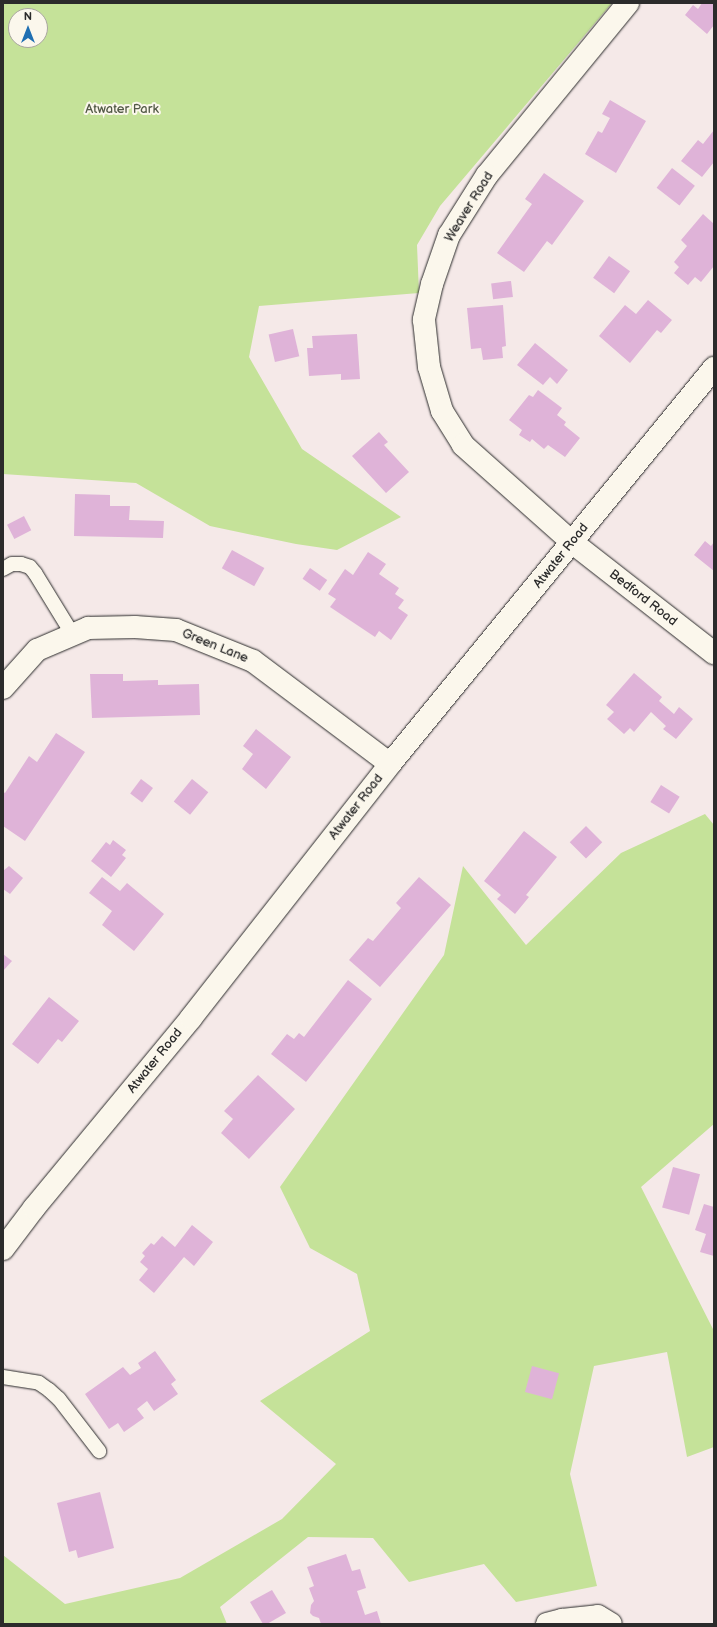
<!DOCTYPE html>
<html>
<head>
<meta charset="utf-8">
<style>
  body { margin:0 }
  #map { position:relative; width:717px; height:1627px; overflow:hidden; background:#f5e9e8; font-family:"Balsamiq Sans",sans-serif }
  div>[style] { position:absolute }
  .green>* { inset:0; background:#c5e299 }
  .building>* { inset:0; background:#dfb3d8; transform-origin:0 0 }
  .roads { filter:drop-shadow(0 0 1px #2b2b2b) drop-shadow(0 0 1px #2b2b2b) }
  .lane>* { height:14px; margin:-7px; padding:0 7px; transform-origin:7px; border-radius:7px; background:#fbf7ec }
  .street>* { height:22px; margin:-11px; padding:0 11px; transform-origin:11px; border-radius:11px; background:#fbf7ec }
  span { translate:-50% -50%; white-space:nowrap; text-align:center; line-height:1.15; -webkit-text-stroke:4px #fbf7ec; paint-order:stroke }
  .park-label { font-size:13px; color:#525946 }
  .street-label { font-size:13px; color:#2b2b2b }
  .frame { position:absolute; inset:0; border:4px solid #2b2b2b; pointer-events:none }
  .north { position:absolute; left:8px; top:8px; width:40px; height:40px; box-sizing:border-box; background:#fbf7ec; border:1px solid #a8a59f; border-radius:50%; rotate:0deg; font-size:11px; font-weight:700; line-height:16px; text-align:center; color:#2b2b2b }
  .north::after { content:''; display:block; margin:auto; width:14px; height:18px; background:#1f6fb2; clip-path:polygon(50% 0,100% 100%,50% 72%,0 100%) }
</style>
</head>
<body>
<div id="map">
  <div class="green">
    <i style="clip-path:polygon(evenodd,3px 3px,612px 3px,440px 206px,417px 245px,419px 293px,259px 306px,249px 357px,302px 449px,401px 517px,337px 550px,296px 544px,210px 526px,136px 483px,3px 474px,3px 3px,16px 16px,40px 16px,40px 40px,16px 40px,16px 16px)"></i>
    <i style="clip-path:polygon(705px 814px,714px 825px,714px 1124px,641px 1187px,714px 1331px,714px 1447px,687px 1457px,667px 1352px,594px 1366px,570px 1474px,597px 1586px,516px 1602px,484px 1564px,409px 1582px,373px 1538px,308px 1537px,220px 1607px,227px 1624px,3px 1624px,3px 1555px,65px 1604px,180px 1578px,282px 1519px,336px 1464px,260px 1401px,370px 1331px,357px 1274px,310px 1248px,280px 1187px,444px 955px,463px 866px,526px 945px,621px 853px)"></i>
  </div>
  <div class="building">
    <i style="clip-path:polygon(702px 3px,714px 3px,714px 25px,707px 34px,685px 15px,693px 5px,698px 9px)"></i>
    <i style="clip-path:polygon(610px 100px,646px 121px,616px 173px,585px 154px,598px 131px,602px 133px,610px 118px,602px 114px)"></i>
    <i style="clip-path:polygon(714px 130px,713px 150px,714px 162px,702px 177px,681px 161px,698px 140px,703px 144px)"></i>
    <i style="left:672px;top:168px;width:29px;height:25px;rotate:38deg"></i>
    <i style="clip-path:polygon(544px 173px,584px 201px,552px 245px,547px 241px,524px 272px,497px 253px,532px 204px,525px 199px)"></i>
    <i style="clip-path:polygon(703px 214px,714px 224px,714px 266px,701px 282px,695px 277px,688px 285px,674px 273px,679px 267px,674px 262px,687px 246px,681px 240px)"></i>
    <i style="left:609px;top:256px;width:26px;height:27px;rotate:36deg"></i>
    <i style="left:511px;top:281px;width:16px;height:20px;rotate:83deg"></i>
    <i style="clip-path:polygon(648px 300px,672px 320px,661px 333px,657px 330px,630px 363px,599px 336px,625px 305px,636px 314px)"></i>
    <i style="clip-path:polygon(503px 305px,506px 346px,502px 347px,503px 358px,483px 360px,481px 348px,471px 349px,467px 308px)"></i>
    <i style="left:293px;top:329px;width:28px;height:25px;rotate:77deg"></i>
    <i style="clip-path:polygon(357px 334px,360px 379px,341px 380px,341px 374px,309px 376px,307px 348px,313px 348px,312px 336px)"></i>
    <i style="clip-path:polygon(535px 343px,568px 370px,557px 384px,550px 377px,543px 385px,517px 365px)"></i>
    <i style="clip-path:polygon(538px 390px,562px 408px,557px 415px,566px 422px,564px 425px,580px 438px,565px 457px,548px 445px,544px 449px,532px 439px,530px 442px,519px 435px,522px 430px,509px 420px,529px 395px,533px 397px)"></i>
    <i style="clip-path:polygon(379px 432px,388px 442px,384px 445px,409px 472px,386px 493px,352px 456px)"></i>
    <i style="clip-path:polygon(75px 494px,110px 495px,110px 506px,130px 506px,129px 520px,164px 521px,163px 538px,74px 536px)"></i>
    <i style="left:24px;top:516px;width:16px;height:19px;rotate:63deg"></i>
    <i style="clip-path:polygon(705px 541px,711px 546px,714px 542px,714px 571px,694px 555px)"></i>
    <i style="left:232px;top:550px;width:37px;height:21px;rotate:29deg"></i>
    <i style="clip-path:polygon(368px 552px,386px 564px,379px 574px,399px 588px,395px 594px,404px 600px,398px 608px,408px 615px,391px 640px,379px 631px,375px 637px,330px 607px,336px 599px,328px 594px,345px 569px,353px 575px)"></i>
    <i style="left:310px;top:568px;width:21px;height:13px;rotate:35deg"></i>
    <i style="clip-path:polygon(634px 673px,662px 697px,659px 701px,674px 714px,679px 707px,693px 719px,676px 739px,663px 729px,666px 726px,651px 712px,634px 732px,630px 728px,624px 734px,607px 719px,614px 712px,606px 705px)"></i>
    <i style="clip-path:polygon(90px 674px,123px 674px,123px 681px,158px 680px,158px 685px,199px 684px,200px 715px,92px 718px)"></i>
    <i style="clip-path:polygon(256px 729px,291px 757px,266px 789px,242px 769px,253px 754px,243px 746px)"></i>
    <i style="clip-path:polygon(56px 733px,85px 752px,25px 841px,3px 826px,3px 792px,5px 793px,29px 756px,37px 762px)"></i>
    <i style="left:141px;top:779px;width:15px;height:18px;rotate:37deg"></i>
    <i style="left:192px;top:779px;width:21px;height:29px;rotate:39deg"></i>
    <i style="left:661px;top:785px;width:22px;height:20px;rotate:32deg"></i>
    <i style="left:586px;top:826px;width:23px;height:23px;rotate:45deg"></i>
    <i style="clip-path:polygon(524px 831px,557px 857px,526px 895px,529px 897px,515px 914px,497px 899px,501px 895px,484px 881px)"></i>
    <i style="clip-path:polygon(113px 840px,126px 850px,122px 855px,126px 858px,111px 877px,91px 861px,106px 842px,110px 845px)"></i>
    <i style="clip-path:polygon(9px 866px,23px 878px,10px 894px,3px 889px,3px 871px)"></i>
    <i style="clip-path:polygon(102px 877px,120px 891px,127px 883px,164px 914px,134px 951px,102px 925px,112px 911px,89px 893px)"></i>
    <i style="clip-path:polygon(419px 877px,451px 905px,380px 987px,349px 960px,368px 938px,373px 941px,401px 908px,396px 903px)"></i>
    <i style="clip-path:polygon(3px 954px,12px 961px,3px 971px)"></i>
    <i style="clip-path:polygon(348px 980px,372px 999px,306px 1082px,271px 1054px,287px 1034px,294px 1039px,299px 1033px,304px 1037px)"></i>
    <i style="clip-path:polygon(49px 997px,79px 1021px,62px 1042px,58px 1039px,38px 1064px,12px 1044px)"></i>
    <i style="clip-path:polygon(258px 1075px,295px 1109px,249px 1159px,221px 1133px,233px 1119px,224px 1111px)"></i>
    <i style="left:673px;top:1167px;width:28px;height:42px;rotate:15deg"></i>
    <i style="clip-path:polygon(704px 1204px,714px 1207px,714px 1256px,700px 1252px,706px 1234px,695px 1230px)"></i>
    <i style="clip-path:polygon(192px 1225px,213px 1242px,194px 1266px,184px 1257px,154px 1293px,139px 1280px,148px 1269px,140px 1262px,145px 1256px,142px 1253px,151px 1243px,154px 1245px,162px 1236px,175px 1247px)"></i>
    <i style="clip-path:polygon(155px 1351px,176px 1380px,171px 1384px,178px 1394px,154px 1411px,147px 1401px,137px 1409px,144px 1418px,124px 1432px,118px 1423px,109px 1429px,85px 1394px,123px 1367px,130px 1375px,141px 1368px,138px 1363px)"></i>
    <i style="left:532px;top:1366px;width:28px;height:27px;rotate:15deg"></i>
    <i style="clip-path:polygon(100px 1492px,114px 1548px,78px 1558px,76px 1550px,69px 1552px,57px 1503px)"></i>
    <i style="clip-path:polygon(346px 1554px,352px 1571px,360px 1569px,366px 1588px,357px 1591px,365px 1615px,377px 1611px,381px 1624px,321px 1624px,319px 1618px,313px 1616px,310px 1613px,311px 1605px,314px 1601px,309px 1588px,314px 1586px,307px 1567px)"></i>
    <i style="clip-path:polygon(272px 1590px,286px 1613px,267px 1624px,263px 1624px,250px 1602px)"></i>
  </div>
  <div class="roads">
    <div class="lane">
      <i style="left:3px;top:569px;width:10px;rotate:-29deg"></i>
      <i style="left:12px;top:564px;width:9px"></i>
      <i style="left:21px;top:564px;width:9px;rotate:18deg"></i>
      <i style="left:30px;top:567px;width:8px;rotate:50deg"></i>
      <i style="left:35px;top:573px;width:73px;rotate:58.5deg"></i>
      <i style="left:3px;top:1377px;width:36px;rotate:9deg"></i>
      <i style="left:39px;top:1383px;width:12px;rotate:35deg"></i>
      <i style="left:49px;top:1390px;width:13px;rotate:42deg"></i>
      <i style="left:59px;top:1399px;width:66px;rotate:52.4deg"></i>
    </div>
    <div class="street">
      <i style="left:628px;top:3px;width:222px;rotate:129.3deg"></i>
      <i style="left:487px;top:175px;width:71px;rotate:122.3deg"></i>
      <i style="left:449px;top:235px;width:52px;rotate:109.1deg"></i>
      <i style="left:432px;top:284px;width:37px;rotate:103deg"></i>
      <i style="left:424px;top:320px;width:47px;rotate:83.9deg"></i>
      <i style="left:429px;top:367px;width:46px;rotate:73.5deg"></i>
      <i style="left:442px;top:411px;width:40px;rotate:58deg"></i>
      <i style="left:463px;top:445px;width:147px;rotate:41.7deg"></i>
      <i style="left:573px;top:543px;width:179px;rotate:38deg"></i>
      <i style="left:3px;top:688px;width:51px;rotate:-48.2deg"></i>
      <i style="left:37px;top:650px;width:56px;rotate:-23.3deg"></i>
      <i style="left:88px;top:628px;width:47px;rotate:-1.2deg"></i>
      <i style="left:135px;top:627px;width:41px;rotate:4.2deg"></i>
      <i style="left:176px;top:630px;width:83px;rotate:21.9deg"></i>
      <i style="left:253px;top:661px;width:171px;rotate:36.9deg"></i>
      <i style="left:3px;top:1249px;width:51px;rotate:-52.9deg"></i>
      <i style="left:34px;top:1208px;width:246px;rotate:-50.4deg"></i>
      <i style="left:191px;top:1018px;width:323px;rotate:-51.9deg"></i>
      <i style="left:390px;top:764px;width:512px;rotate:-50.71deg"></i>
      <i style="left:547px;top:1624px;width:16px;rotate:-15deg"></i>
      <i style="left:562px;top:1620px;width:36px;rotate:-6deg"></i>
      <i style="left:598px;top:1616px;width:15px;rotate:32deg"></i>
    </div>
  </div>
  <div class="park-label">
    <span style="left:122px;top:109px">Atwater Park</span>
  </div>
  <div class="street-label">
    <span style="left:469px;top:207px;rotate:-58deg">Weaver Road</span>
    <span style="left:561px;top:556px;rotate:-51deg">Atwater Road</span>
    <span style="left:643px;top:598px;rotate:38deg">Bedford Road</span>
    <span style="left:215px;top:646px;rotate:22deg">Green Lane</span>
    <span style="left:356px;top:807px;rotate:-52deg">Atwater Road</span>
    <span style="left:155px;top:1061px;rotate:-51deg">Atwater Road</span>
  </div>
  <div class="frame"></div>
  <div class="north">N</div>
</div>
</body>
</html>
